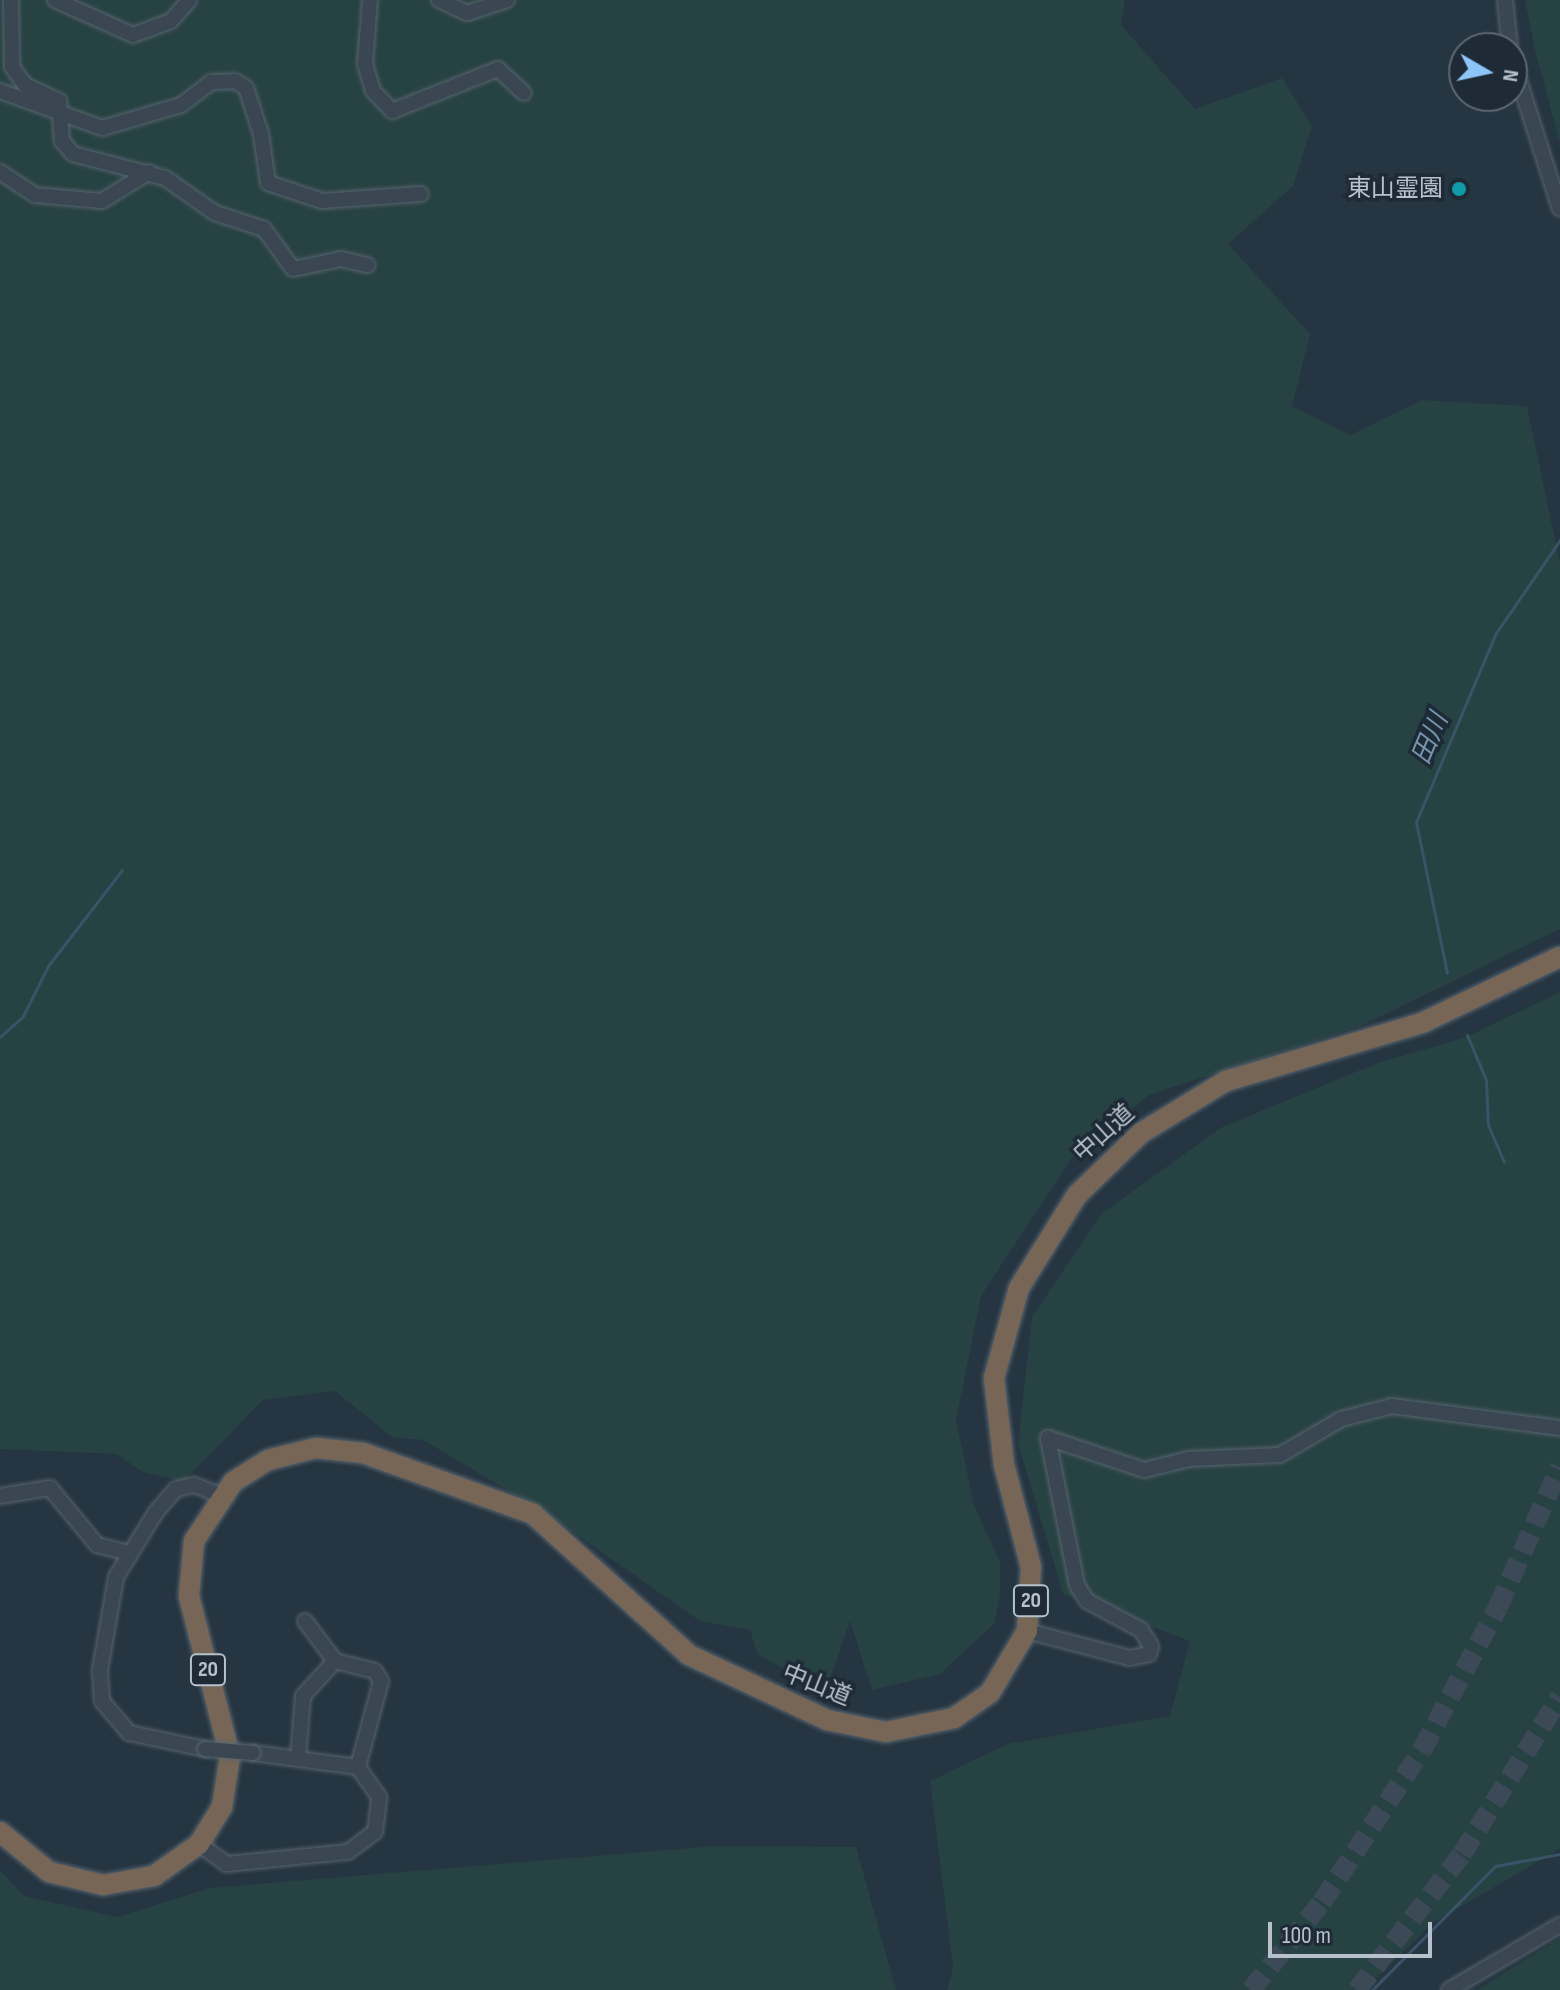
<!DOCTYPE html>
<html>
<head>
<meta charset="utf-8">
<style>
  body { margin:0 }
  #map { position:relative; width:1560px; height:1990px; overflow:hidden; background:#253541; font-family:"Sofia Sans Condensed","Noto Sans JP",sans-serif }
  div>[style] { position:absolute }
  .green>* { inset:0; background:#274242 }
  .stream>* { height:3px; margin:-1.5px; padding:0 1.5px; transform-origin:1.5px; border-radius:1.5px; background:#395368 }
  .highway-tunnel>* { height:20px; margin-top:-10px; transform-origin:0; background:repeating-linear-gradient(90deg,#3b4a56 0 20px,transparent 0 30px) }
  .roads { filter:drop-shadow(0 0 2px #57646e) drop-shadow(0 0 2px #57646e) }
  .minor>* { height:14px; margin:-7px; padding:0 7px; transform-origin:7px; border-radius:7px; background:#3a4651 }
  .highway>* { height:20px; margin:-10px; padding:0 10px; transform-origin:10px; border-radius:10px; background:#776656 }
  .bridges { filter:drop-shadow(0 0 2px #57646e) drop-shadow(0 0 2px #57646e) }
  .minor-bridge>* { height:14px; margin:-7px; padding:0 7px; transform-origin:7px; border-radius:7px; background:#3a4651 }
  .dots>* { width:22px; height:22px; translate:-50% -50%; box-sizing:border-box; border:4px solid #1e2b36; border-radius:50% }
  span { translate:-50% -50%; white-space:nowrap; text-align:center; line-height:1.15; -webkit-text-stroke:7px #1e2b36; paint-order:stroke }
  .shield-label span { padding:2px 6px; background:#1e2b36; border:2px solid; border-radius:6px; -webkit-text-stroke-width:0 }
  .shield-label { font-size:22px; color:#b6c1cb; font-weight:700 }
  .poi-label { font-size:24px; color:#b6c1cb }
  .right { translate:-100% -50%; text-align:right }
  .street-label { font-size:24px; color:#b6c1cb }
  .water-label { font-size:26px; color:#7696ae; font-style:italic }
  .north { position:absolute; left:1448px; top:32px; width:80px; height:80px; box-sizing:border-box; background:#1e2b36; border:2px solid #5b6772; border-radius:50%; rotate:99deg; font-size:22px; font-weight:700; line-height:32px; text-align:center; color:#b6c1cb }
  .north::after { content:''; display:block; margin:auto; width:28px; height:36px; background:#8dc5f9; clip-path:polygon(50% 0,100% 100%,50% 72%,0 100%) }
  .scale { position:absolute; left:1268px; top:1922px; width:164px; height:36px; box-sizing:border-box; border:4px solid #b6c1cb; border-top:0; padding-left:10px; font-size:24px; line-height:28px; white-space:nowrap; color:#b6c1cb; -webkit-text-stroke:6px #1e2b36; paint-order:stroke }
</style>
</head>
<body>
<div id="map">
  <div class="green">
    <i style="clip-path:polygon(0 0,1125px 0,1121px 25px,1195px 109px,1282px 78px,1312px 126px,1293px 186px,1228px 244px,1310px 334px,1292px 406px,1350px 435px,1422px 400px,1527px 406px,1560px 563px,1560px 929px,1361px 1026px,1149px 1095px,1071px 1159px,981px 1296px,956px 1420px,974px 1505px,1000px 1562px,1000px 1595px,994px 1624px,940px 1674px,872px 1690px,850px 1621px,830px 1679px,821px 1684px,792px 1673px,758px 1655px,750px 1630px,700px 1621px,544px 1512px,423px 1440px,392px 1437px,335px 1391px,263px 1400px,183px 1482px,143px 1472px,116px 1454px,0 1449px)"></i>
    <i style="clip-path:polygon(1525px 0,1560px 0,1560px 144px,1535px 50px)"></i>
    <i style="clip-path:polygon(1560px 992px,1560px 1849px,1434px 1922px,1364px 1990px,947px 1990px,953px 1968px,930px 1781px,1007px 1744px,1170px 1716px,1190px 1641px,1063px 1594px,1018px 1443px,1032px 1317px,1101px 1214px,1222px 1127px,1375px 1064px,1466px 1037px)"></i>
    <i style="clip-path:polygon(715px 1846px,856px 1847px,896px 1990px,0 1990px,0 1870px,24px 1896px,117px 1917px,210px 1888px)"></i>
    <i style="clip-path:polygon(1560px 1938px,1560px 1990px,1477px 1990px)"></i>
  </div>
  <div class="stream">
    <i style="left:1447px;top:973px;width:154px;rotate:-101.6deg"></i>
    <i style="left:1416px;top:822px;width:205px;rotate:-67.1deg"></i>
    <i style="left:1496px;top:633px;width:113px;rotate:-55.5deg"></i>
    <i style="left:1467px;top:1035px;width:49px;rotate:67.1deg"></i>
    <i style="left:1486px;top:1080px;width:45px;rotate:87.5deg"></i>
    <i style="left:1488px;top:1125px;width:40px;rotate:66.6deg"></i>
    <i style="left:0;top:1037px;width:31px;rotate:-42deg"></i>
    <i style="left:23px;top:1016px;width:56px;rotate:-63.4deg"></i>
    <i style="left:48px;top:966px;width:121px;rotate:-52.4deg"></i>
    <i style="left:1372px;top:1990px;width:175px;rotate:-45.2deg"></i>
    <i style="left:1495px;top:1866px;width:66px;rotate:-10.5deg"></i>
  </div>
  <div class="highway-tunnel">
    <i style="left:1251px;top:1990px;width:113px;rotate:-51.1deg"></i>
    <i style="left:1322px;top:1902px;width:182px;rotate:-56.7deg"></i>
    <i style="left:1422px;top:1750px;width:162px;rotate:-62deg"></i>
    <i style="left:1498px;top:1607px;width:153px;rotate:-66.1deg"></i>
    <i style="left:1357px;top:1990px;width:172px;rotate:-52.3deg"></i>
    <i style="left:1462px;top:1854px;width:185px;rotate:-58deg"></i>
  </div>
  <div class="roads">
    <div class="minor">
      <i style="left:11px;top:0;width:67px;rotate:89.1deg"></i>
      <i style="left:12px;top:67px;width:22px;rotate:54deg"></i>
      <i style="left:25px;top:85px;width:38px;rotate:25deg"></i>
      <i style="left:59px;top:101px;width:40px;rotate:85.7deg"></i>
      <i style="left:62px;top:141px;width:17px;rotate:50deg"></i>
      <i style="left:73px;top:154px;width:95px;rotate:14.6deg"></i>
      <i style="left:165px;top:178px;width:61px;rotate:35deg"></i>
      <i style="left:215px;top:213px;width:52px;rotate:18.1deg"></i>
      <i style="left:264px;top:229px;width:49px;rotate:54.1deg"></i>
      <i style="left:293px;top:269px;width:49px;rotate:-11.8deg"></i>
      <i style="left:341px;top:259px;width:27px;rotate:13deg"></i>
      <i style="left:55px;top:0;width:85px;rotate:24.2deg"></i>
      <i style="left:133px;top:35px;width:40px;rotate:-20.2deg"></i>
      <i style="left:171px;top:21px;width:28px;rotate:-49deg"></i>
      <i style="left:370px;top:0;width:64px;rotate:94.5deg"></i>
      <i style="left:365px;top:64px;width:28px;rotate:73deg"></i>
      <i style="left:373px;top:91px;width:28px;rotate:46deg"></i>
      <i style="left:392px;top:111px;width:114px;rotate:-21.6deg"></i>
      <i style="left:498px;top:69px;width:35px;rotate:43deg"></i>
      <i style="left:439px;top:0;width:31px;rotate:25deg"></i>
      <i style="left:467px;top:13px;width:42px;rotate:-18deg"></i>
      <i style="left:1505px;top:0;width:48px;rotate:84.1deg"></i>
      <i style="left:1512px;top:58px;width:158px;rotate:72.4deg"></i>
      <i style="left:0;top:91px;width:109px;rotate:19.9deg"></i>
      <i style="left:102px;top:128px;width:82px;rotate:-16.2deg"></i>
      <i style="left:181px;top:105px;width:38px;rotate:-37deg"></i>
      <i style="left:211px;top:82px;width:24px;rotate:-2deg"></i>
      <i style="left:235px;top:81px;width:13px;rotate:32deg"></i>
      <i style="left:246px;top:88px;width:48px;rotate:71.9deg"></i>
      <i style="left:261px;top:134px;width:49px;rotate:81.9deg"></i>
      <i style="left:268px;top:183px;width:57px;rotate:18.4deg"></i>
      <i style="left:322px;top:201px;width:99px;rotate:-4deg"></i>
      <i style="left:0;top:172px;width:42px;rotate:33.3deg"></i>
      <i style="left:35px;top:195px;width:67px;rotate:5.1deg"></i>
      <i style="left:102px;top:201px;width:55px;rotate:-31.7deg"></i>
      <i style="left:0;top:1496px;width:51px;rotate:-9.1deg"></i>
      <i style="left:50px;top:1488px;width:74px;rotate:50.5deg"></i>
      <i style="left:97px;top:1545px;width:34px;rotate:14deg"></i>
      <i style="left:305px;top:1621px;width:50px;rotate:53.1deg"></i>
      <i style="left:335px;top:1661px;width:41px;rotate:14deg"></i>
      <i style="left:375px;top:1671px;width:12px;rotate:59deg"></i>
      <i style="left:381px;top:1681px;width:89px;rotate:105deg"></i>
      <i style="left:1027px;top:1631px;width:106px;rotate:14.8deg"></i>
      <i style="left:1129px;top:1658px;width:20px;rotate:-11deg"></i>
      <i style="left:1149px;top:1654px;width:8px;rotate:-76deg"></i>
      <i style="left:1151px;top:1646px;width:19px;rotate:-122deg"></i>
      <i style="left:1141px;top:1630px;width:61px;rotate:-151.8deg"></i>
      <i style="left:1087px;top:1601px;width:19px;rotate:-122deg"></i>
      <i style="left:1077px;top:1585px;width:150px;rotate:-101.2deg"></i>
      <i style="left:1048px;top:1438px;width:101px;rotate:18.4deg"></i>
      <i style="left:1144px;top:1470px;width:46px;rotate:-13.7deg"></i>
      <i style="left:1189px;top:1459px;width:91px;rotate:-2.5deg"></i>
      <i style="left:1280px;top:1455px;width:71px;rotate:-30.5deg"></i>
      <i style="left:1341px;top:1419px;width:53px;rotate:-14.3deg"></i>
      <i style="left:1392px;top:1406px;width:169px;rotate:7.5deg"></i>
      <i style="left:205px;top:1749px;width:78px;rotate:-168.1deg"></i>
      <i style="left:129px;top:1733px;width:42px;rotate:-130.2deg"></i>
      <i style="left:102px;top:1701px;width:31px;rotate:-94deg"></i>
      <i style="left:100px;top:1670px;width:94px;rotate:-80.2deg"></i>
      <i style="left:116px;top:1577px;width:76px;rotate:-58.4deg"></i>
      <i style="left:156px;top:1512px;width:30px;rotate:-49deg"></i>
      <i style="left:176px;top:1489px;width:18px;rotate:-13deg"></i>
      <i style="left:194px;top:1485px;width:28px;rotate:21deg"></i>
      <i style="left:298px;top:1758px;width:62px;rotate:-85.4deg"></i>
      <i style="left:303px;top:1696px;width:47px;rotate:-47.6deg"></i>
      <i style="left:199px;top:1844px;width:34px;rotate:36deg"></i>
      <i style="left:227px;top:1864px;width:122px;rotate:-5.7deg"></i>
      <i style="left:348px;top:1852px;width:34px;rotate:-37deg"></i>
      <i style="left:375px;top:1832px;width:35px;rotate:-83deg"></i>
      <i style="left:379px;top:1797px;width:37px;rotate:-125deg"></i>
      <i style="left:358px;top:1767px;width:106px;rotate:-172.4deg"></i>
      <i style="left:1449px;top:1990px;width:129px;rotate:-30.4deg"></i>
    </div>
    <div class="highway">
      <i style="left:0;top:1832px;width:63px;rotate:39.2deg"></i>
      <i style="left:49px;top:1872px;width:56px;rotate:13.5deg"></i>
      <i style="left:103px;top:1885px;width:52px;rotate:-10deg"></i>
      <i style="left:154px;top:1876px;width:55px;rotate:-35.4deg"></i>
      <i style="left:199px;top:1844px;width:44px;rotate:-58.1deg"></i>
      <i style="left:222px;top:1807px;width:52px;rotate:-81.1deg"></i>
      <i style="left:230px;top:1756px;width:165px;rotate:-104.4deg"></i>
      <i style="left:189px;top:1596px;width:55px;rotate:-84.8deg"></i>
      <i style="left:194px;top:1541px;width:71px;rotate:-56.5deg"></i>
      <i style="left:233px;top:1482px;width:41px;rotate:-32.2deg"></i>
      <i style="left:268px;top:1460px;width:49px;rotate:-14deg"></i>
      <i style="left:316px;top:1448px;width:47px;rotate:6.1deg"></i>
      <i style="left:363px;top:1453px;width:181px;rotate:19.7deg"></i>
      <i style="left:533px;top:1514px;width:210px;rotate:42.1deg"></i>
      <i style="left:689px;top:1655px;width:153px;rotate:25.2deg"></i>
      <i style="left:827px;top:1720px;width:60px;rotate:11.5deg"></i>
      <i style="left:886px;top:1732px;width:69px;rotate:-11.6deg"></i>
      <i style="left:954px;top:1718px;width:44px;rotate:-34.8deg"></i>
      <i style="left:990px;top:1693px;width:72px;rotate:-59.2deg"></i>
      <i style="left:1027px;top:1631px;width:64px;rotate:-86.4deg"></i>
      <i style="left:1031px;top:1567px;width:106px;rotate:-104.8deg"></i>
      <i style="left:1004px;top:1465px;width:88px;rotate:-96.6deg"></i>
      <i style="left:994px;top:1378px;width:93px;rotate:-74.5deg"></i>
      <i style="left:1019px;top:1288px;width:110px;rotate:-58.1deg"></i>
      <i style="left:1077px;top:1195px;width:89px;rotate:-44.1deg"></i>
      <i style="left:1141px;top:1133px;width:100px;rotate:-31.5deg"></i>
      <i style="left:1226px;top:1081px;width:204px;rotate:-16.5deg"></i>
      <i style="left:1422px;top:1023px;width:153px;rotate:-25.6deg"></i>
    </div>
  </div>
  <div class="bridges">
    <div class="minor-bridge">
      <i style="left:205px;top:1749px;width:48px;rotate:4.8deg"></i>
    </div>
  </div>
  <div class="dots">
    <i style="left:1459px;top:189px;background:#0f9aa8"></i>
  </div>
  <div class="shield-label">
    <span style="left:1031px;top:1601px">20</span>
    <span style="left:208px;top:1670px">20</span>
  </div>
  <div class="poi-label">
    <span class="right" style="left:1443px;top:189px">東山霊園</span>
  </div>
  <div class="street-label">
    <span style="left:1104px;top:1133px;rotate:-42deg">中山道</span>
    <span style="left:817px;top:1685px;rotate:22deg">中山道</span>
  </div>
  <div class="water-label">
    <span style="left:1431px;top:739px;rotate:-67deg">田川</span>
  </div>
  <div class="north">N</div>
  <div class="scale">100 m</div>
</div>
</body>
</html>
